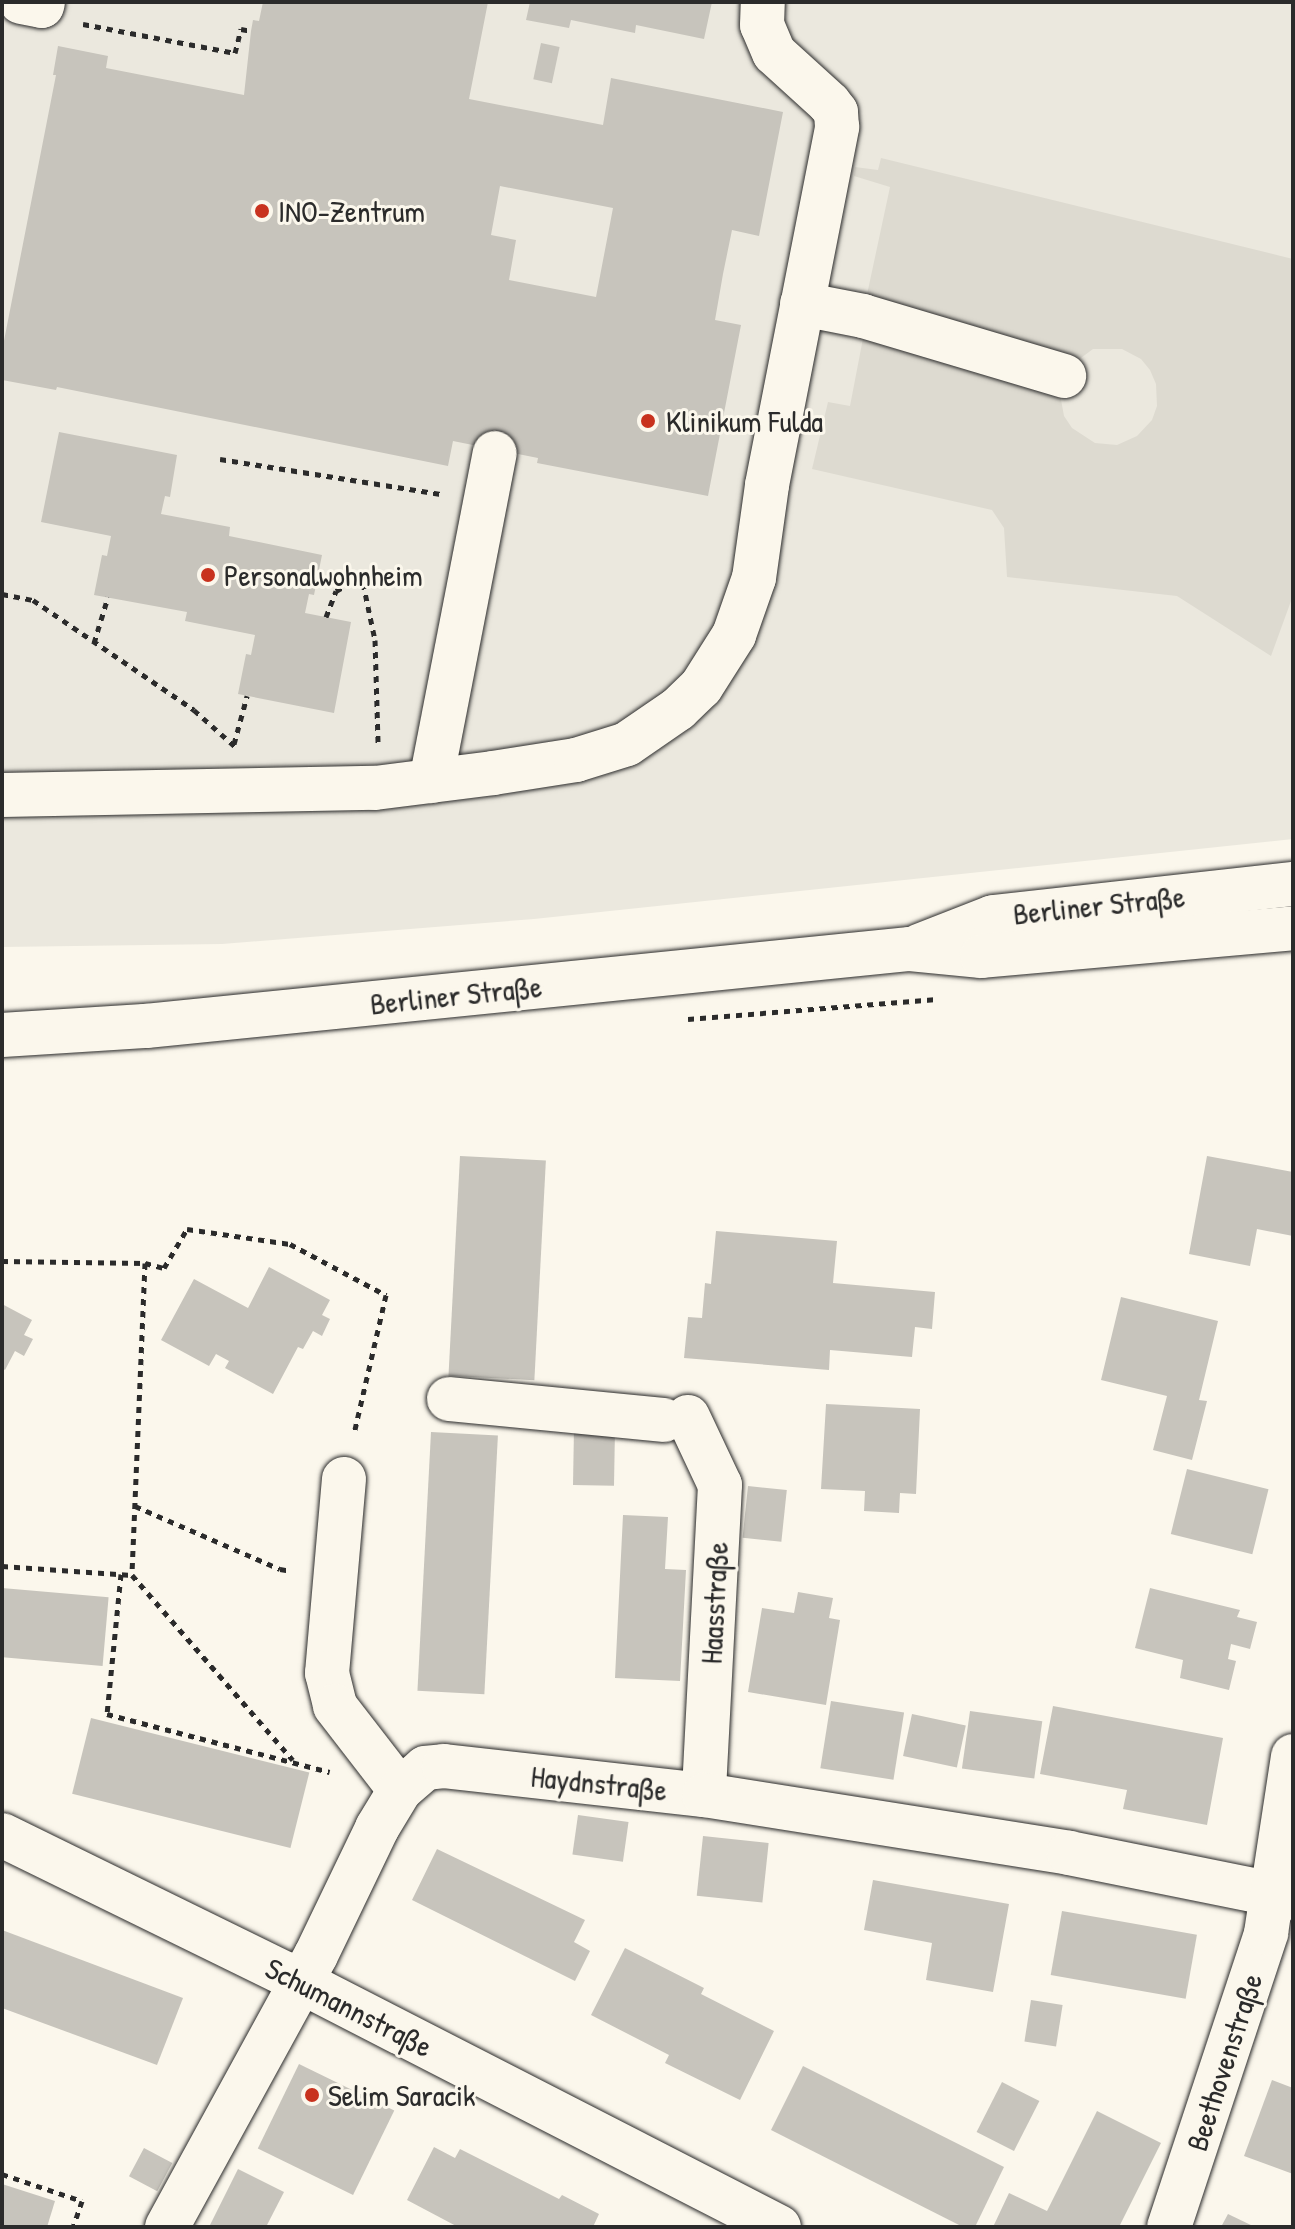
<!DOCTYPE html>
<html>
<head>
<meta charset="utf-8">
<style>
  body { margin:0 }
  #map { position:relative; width:1295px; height:2229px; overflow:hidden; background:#fbf7ec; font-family:"Patrick Hand",sans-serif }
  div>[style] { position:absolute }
  .built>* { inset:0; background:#ebe8de }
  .green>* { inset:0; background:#dddad0 }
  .building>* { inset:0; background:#c7c4bc; transform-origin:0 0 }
  .path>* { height:5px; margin-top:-2.5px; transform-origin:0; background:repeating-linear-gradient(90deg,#2b2b2b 0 6px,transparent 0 12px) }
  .roads { filter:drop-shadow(0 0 2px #2b2b2b) drop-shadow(0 0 2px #2b2b2b) }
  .minor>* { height:44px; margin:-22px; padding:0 22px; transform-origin:22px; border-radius:22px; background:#fbf7ec }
  .highway>* { height:44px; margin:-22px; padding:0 22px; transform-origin:22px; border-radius:22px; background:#fbf7ec }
  .dots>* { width:22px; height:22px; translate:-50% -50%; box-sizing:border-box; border:4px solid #fbf7ec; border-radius:50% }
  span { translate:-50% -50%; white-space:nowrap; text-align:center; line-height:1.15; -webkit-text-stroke:6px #fbf7ec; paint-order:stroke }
  .poi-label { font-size:30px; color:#2b2b2b }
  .left { translate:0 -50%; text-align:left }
  .street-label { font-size:30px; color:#2b2b2b }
  .frame { position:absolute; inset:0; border:4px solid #2b2b2b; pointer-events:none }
</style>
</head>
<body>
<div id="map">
  <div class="built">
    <i style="clip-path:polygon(2px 2px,1293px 2px,1293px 839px,534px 919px,222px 944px,2px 947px)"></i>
  </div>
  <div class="green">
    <i style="clip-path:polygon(881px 158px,1293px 259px,1293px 582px,1291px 601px,1271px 656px,1177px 596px,1007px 577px,1004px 528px,992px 510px,812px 469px,828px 402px,850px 406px,865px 328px,1060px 394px,1064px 416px,1072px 428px,1095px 443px,1117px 445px,1137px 436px,1152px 420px,1157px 406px,1156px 384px,1150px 370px,1141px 359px,1122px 349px,1093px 349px,1070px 366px,865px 304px,890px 187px,854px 176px,855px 167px,878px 170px)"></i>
  </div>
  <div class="building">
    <i style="clip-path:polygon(evenodd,263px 2px,488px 2px,469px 99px,603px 125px,611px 78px,783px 112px,759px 236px,732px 230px,723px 274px,715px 320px,741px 325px,708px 496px,537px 463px,538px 458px,453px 441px,448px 466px,57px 387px,56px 390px,2px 380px,2px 351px,56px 75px,53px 75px,58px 46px,108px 56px,106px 68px,244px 95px,251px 31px,253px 20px,259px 21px,263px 2px,500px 186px,613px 208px,596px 297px,509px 280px,516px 240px,491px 235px,500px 186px)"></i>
    <i style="clip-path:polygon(530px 2px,712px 2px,704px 39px,636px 25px,635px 33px,571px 20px,569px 28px,526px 20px)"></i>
    <i style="left:541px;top:43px;width:19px;height:37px;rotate:12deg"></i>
    <i style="clip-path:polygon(59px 432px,177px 455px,170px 497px,165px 496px,161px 514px,230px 527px,229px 536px,322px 555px,314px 595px,309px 594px,305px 613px,351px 622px,334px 713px,238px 694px,246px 654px,251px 655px,255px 635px,185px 621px,187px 612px,94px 595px,102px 555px,107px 556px,111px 536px,41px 522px)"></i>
    <i style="left:460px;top:1156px;width:86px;height:220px;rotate:3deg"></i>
    <i style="clip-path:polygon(1207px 1156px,1293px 1172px,1293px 1236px,1257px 1229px,1250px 1266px,1189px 1254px)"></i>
    <i style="clip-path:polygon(716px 1231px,837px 1241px,833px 1283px,935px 1292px,932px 1329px,915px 1327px,912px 1357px,830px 1350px,829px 1370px,684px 1358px,688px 1317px,702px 1318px,705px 1283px,711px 1284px)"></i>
    <i style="clip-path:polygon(269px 1267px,330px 1300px,322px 1315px,330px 1319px,322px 1336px,313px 1331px,303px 1349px,298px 1347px,273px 1394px,225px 1368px,229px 1361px,216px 1354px,209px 1366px,161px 1340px,194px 1279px,248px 1308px)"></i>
    <i style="clip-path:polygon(1121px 1297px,1218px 1321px,1199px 1400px,1207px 1401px,1192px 1460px,1153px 1450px,1167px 1396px,1101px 1380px)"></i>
    <i style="clip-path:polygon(2px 1304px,32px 1320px,24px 1335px,33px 1339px,24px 1356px,15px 1351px,5px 1370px,2px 1368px)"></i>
    <i style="clip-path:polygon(826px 1404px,920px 1409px,916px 1494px,900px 1493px,899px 1513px,864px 1511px,865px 1491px,821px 1489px)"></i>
    <i style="left:574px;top:1428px;width:41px;height:57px;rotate:1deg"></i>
    <i style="left:431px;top:1432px;width:67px;height:259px;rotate:3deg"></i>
    <i style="left:1187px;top:1469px;width:84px;height:67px;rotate:14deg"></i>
    <i style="left:748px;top:1486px;width:39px;height:52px;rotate:6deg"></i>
    <i style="clip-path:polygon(623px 1515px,668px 1517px,665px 1569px,686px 1570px,680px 1681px,615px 1678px)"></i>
    <i style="left:2px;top:1588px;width:107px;height:69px;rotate:5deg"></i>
    <i style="clip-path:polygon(1150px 1588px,1240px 1610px,1237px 1617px,1257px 1622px,1250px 1649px,1231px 1644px,1228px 1659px,1236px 1661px,1229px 1690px,1180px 1678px,1183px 1660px,1135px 1648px)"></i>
    <i style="clip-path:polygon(798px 1592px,833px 1598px,829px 1618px,840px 1620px,826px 1705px,748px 1692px,762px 1608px,794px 1613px)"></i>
    <i style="left:831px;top:1701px;width:74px;height:68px;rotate:9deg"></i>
    <i style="clip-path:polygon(1053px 1706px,1223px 1738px,1207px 1825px,1123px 1809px,1127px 1790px,1040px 1774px)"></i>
    <i style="left:970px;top:1711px;width:73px;height:58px;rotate:8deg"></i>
    <i style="left:912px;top:1714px;width:55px;height:43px;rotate:12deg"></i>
    <i style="left:91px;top:1718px;width:225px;height:78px;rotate:14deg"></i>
    <i style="left:578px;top:1815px;width:51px;height:40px;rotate:8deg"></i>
    <i style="left:703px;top:1836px;width:66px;height:60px;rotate:6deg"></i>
    <i style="clip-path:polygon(437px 1849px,585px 1920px,574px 1942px,590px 1951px,575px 1981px,412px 1900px)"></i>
    <i style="clip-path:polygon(873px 1880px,1009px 1904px,993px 1992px,926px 1980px,932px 1943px,864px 1930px)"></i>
    <i style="left:1062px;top:1911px;width:137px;height:65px;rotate:10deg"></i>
    <i style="clip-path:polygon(2px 1930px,183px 1998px,157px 2065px,2px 2008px)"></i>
    <i style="clip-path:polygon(625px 1948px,704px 1988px,701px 1994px,774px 2031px,740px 2100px,665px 2063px,669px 2055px,591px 2015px)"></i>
    <i style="left:1031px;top:2000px;width:32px;height:42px;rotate:9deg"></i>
    <i style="left:299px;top:2064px;width:106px;height:94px;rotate:26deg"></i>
    <i style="clip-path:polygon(803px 2066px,1004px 2167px,975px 2227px,963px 2227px,771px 2130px)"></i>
    <i style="clip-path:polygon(1272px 2080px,1293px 2088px,1293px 2174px,1244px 2156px)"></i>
    <i style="left:1002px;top:2082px;width:42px;height:56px;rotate:27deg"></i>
    <i style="clip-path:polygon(1097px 2111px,1161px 2143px,1119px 2227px,993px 2227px,1009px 2193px,1047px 2211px)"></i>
    <i style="clip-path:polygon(434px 2147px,455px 2158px,460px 2149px,559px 2199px,562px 2195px,599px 2214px,593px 2227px,458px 2227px,407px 2200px)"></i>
    <i style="left:144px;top:2148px;width:32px;height:32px;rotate:28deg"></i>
    <i style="clip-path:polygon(238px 2169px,284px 2192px,266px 2227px,209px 2227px)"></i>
    <i style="clip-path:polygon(2px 2184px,55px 2201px,47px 2227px,2px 2227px)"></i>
    <i style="clip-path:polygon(1228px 2214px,1255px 2227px,1221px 2227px)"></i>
  </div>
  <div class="path">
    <i style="left:83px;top:24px;width:155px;rotate:10.8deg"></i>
    <i style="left:235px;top:53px;width:25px;rotate:-76deg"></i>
    <i style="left:241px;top:29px;width:10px;rotate:11deg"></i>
    <i style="left:220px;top:459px;width:225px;rotate:9deg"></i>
    <i style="left:2px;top:594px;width:32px;rotate:11deg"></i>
    <i style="left:33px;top:600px;width:195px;rotate:34.3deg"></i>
    <i style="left:194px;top:710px;width:57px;rotate:41.5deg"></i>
    <i style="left:326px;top:617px;width:28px;rotate:-69deg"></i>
    <i style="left:336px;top:591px;width:22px;rotate:-30deg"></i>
    <i style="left:355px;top:580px;width:9px;rotate:21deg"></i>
    <i style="left:363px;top:583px;width:58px;rotate:78.1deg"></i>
    <i style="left:375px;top:640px;width:103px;rotate:88.3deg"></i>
    <i style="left:94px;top:643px;width:48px;rotate:-73.1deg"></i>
    <i style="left:234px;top:744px;width:50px;rotate:-74.8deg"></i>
    <i style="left:688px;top:1019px;width:250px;rotate:-4.6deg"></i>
    <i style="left:2px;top:1261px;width:143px;rotate:0.8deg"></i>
    <i style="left:145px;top:1263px;width:312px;rotate:92.4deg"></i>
    <i style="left:132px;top:1575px;width:245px;rotate:49deg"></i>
    <i style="left:145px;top:1263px;width:20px;rotate:15deg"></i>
    <i style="left:164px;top:1268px;width:45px;rotate:-59.5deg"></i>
    <i style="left:187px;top:1229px;width:104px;rotate:8.3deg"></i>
    <i style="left:290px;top:1244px;width:109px;rotate:28deg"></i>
    <i style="left:386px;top:1295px;width:143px;rotate:103deg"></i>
    <i style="left:135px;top:1506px;width:158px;rotate:23.5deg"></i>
    <i style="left:280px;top:1569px;width:11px;rotate:10deg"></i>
    <i style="left:2px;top:1566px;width:130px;rotate:4deg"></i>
    <i style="left:121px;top:1574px;width:141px;rotate:95.7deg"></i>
    <i style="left:107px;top:1714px;width:230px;rotate:14.6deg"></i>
    <i style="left:2px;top:2174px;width:84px;rotate:18.6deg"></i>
    <i style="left:82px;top:2201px;width:28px;rotate:109deg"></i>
  </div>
  <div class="roads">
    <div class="minor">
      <i style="left:21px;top:2px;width:21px;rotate:11deg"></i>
      <i style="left:42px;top:6px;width:4px;rotate:-76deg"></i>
      <i style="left:802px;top:304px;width:62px;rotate:11.1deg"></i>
      <i style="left:863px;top:316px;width:210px;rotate:16.6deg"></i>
      <i style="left:431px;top:781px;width:334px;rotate:-79deg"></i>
      <i style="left:2px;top:795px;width:373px;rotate:-1.1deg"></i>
      <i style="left:375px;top:788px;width:119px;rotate:-7.2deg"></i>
      <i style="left:493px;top:773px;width:84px;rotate:-8.9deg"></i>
      <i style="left:576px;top:760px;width:53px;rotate:-17.4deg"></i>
      <i style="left:627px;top:744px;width:62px;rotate:-34.5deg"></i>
      <i style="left:678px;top:709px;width:32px;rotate:-44deg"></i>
      <i style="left:701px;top:687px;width:62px;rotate:-57.6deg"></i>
      <i style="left:734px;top:635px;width:60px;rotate:-70.7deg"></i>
      <i style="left:754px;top:578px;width:94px;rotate:-82deg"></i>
      <i style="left:767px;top:485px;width:365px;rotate:-78.9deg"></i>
      <i style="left:837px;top:127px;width:15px;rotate:-94deg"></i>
      <i style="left:836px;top:112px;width:11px;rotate:-128deg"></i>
      <i style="left:829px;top:103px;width:74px;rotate:-137.7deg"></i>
      <i style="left:774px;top:53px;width:30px;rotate:-113deg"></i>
      <i style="left:762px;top:25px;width:23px;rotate:-88deg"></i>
      <i style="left:449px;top:1399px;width:216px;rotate:5.6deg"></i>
      <i style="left:688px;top:1417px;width:75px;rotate:64.8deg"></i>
      <i style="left:720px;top:1485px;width:310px;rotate:93deg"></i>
      <i style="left:344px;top:1479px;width:195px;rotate:95deg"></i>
      <i style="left:327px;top:1673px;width:34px;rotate:76deg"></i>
      <i style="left:335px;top:1706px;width:106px;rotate:52.3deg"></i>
      <i style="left:2px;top:1835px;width:316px;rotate:26.1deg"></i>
      <i style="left:286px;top:1974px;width:554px;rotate:27.17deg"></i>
      <i style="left:167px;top:2227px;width:310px;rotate:-61.3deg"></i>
      <i style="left:316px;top:1955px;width:141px;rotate:-64.3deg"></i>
      <i style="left:377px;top:1828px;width:44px;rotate:-58.8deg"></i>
      <i style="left:400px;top:1790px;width:33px;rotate:-41deg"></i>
      <i style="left:425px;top:1768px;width:19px;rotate:-6deg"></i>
      <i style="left:444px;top:1766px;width:262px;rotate:6.4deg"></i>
      <i style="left:704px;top:1795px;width:370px;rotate:9deg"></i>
      <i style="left:1069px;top:1853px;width:228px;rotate:11.4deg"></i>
      <i style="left:1169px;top:2227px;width:310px;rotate:-71.7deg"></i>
      <i style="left:1266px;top:1933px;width:179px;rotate:-81.3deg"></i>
    </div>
    <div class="highway">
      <i style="left:919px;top:946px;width:79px;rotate:-21.4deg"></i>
      <i style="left:993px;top:917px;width:302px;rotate:-6.3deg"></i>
      <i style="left:2px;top:1035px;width:144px;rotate:-3.6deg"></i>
      <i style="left:146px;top:1026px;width:768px;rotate:-5.76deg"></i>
      <i style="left:910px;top:949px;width:72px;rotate:5.6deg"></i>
      <i style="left:982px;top:956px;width:312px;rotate:-5.1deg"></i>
    </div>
  </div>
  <div class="dots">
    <i style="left:262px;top:211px;background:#c8321e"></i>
    <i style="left:648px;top:421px;background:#c8321e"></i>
    <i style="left:208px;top:575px;background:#c8321e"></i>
    <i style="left:312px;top:2095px;background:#c8321e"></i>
  </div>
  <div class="poi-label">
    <span class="left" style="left:278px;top:211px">INO-Zentrum</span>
    <span class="left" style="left:666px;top:421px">Klinikum Fulda</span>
    <span class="left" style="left:224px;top:575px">Personalwohnheim</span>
    <span class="left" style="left:328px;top:2095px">Selim Saracik</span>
  </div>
  <div class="street-label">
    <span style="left:1099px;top:905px;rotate:-6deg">Berliner Straße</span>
    <span style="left:456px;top:995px;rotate:-6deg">Berliner Straße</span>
    <span style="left:714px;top:1603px;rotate:-87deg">Haasstraße</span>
    <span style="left:599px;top:1783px;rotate:6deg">Haydnstraße</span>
    <span style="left:349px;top:2007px;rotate:27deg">Schumannstraße</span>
    <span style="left:1224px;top:2062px;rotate:-72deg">Beethovenstraße</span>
  </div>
  <div class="frame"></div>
</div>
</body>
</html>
